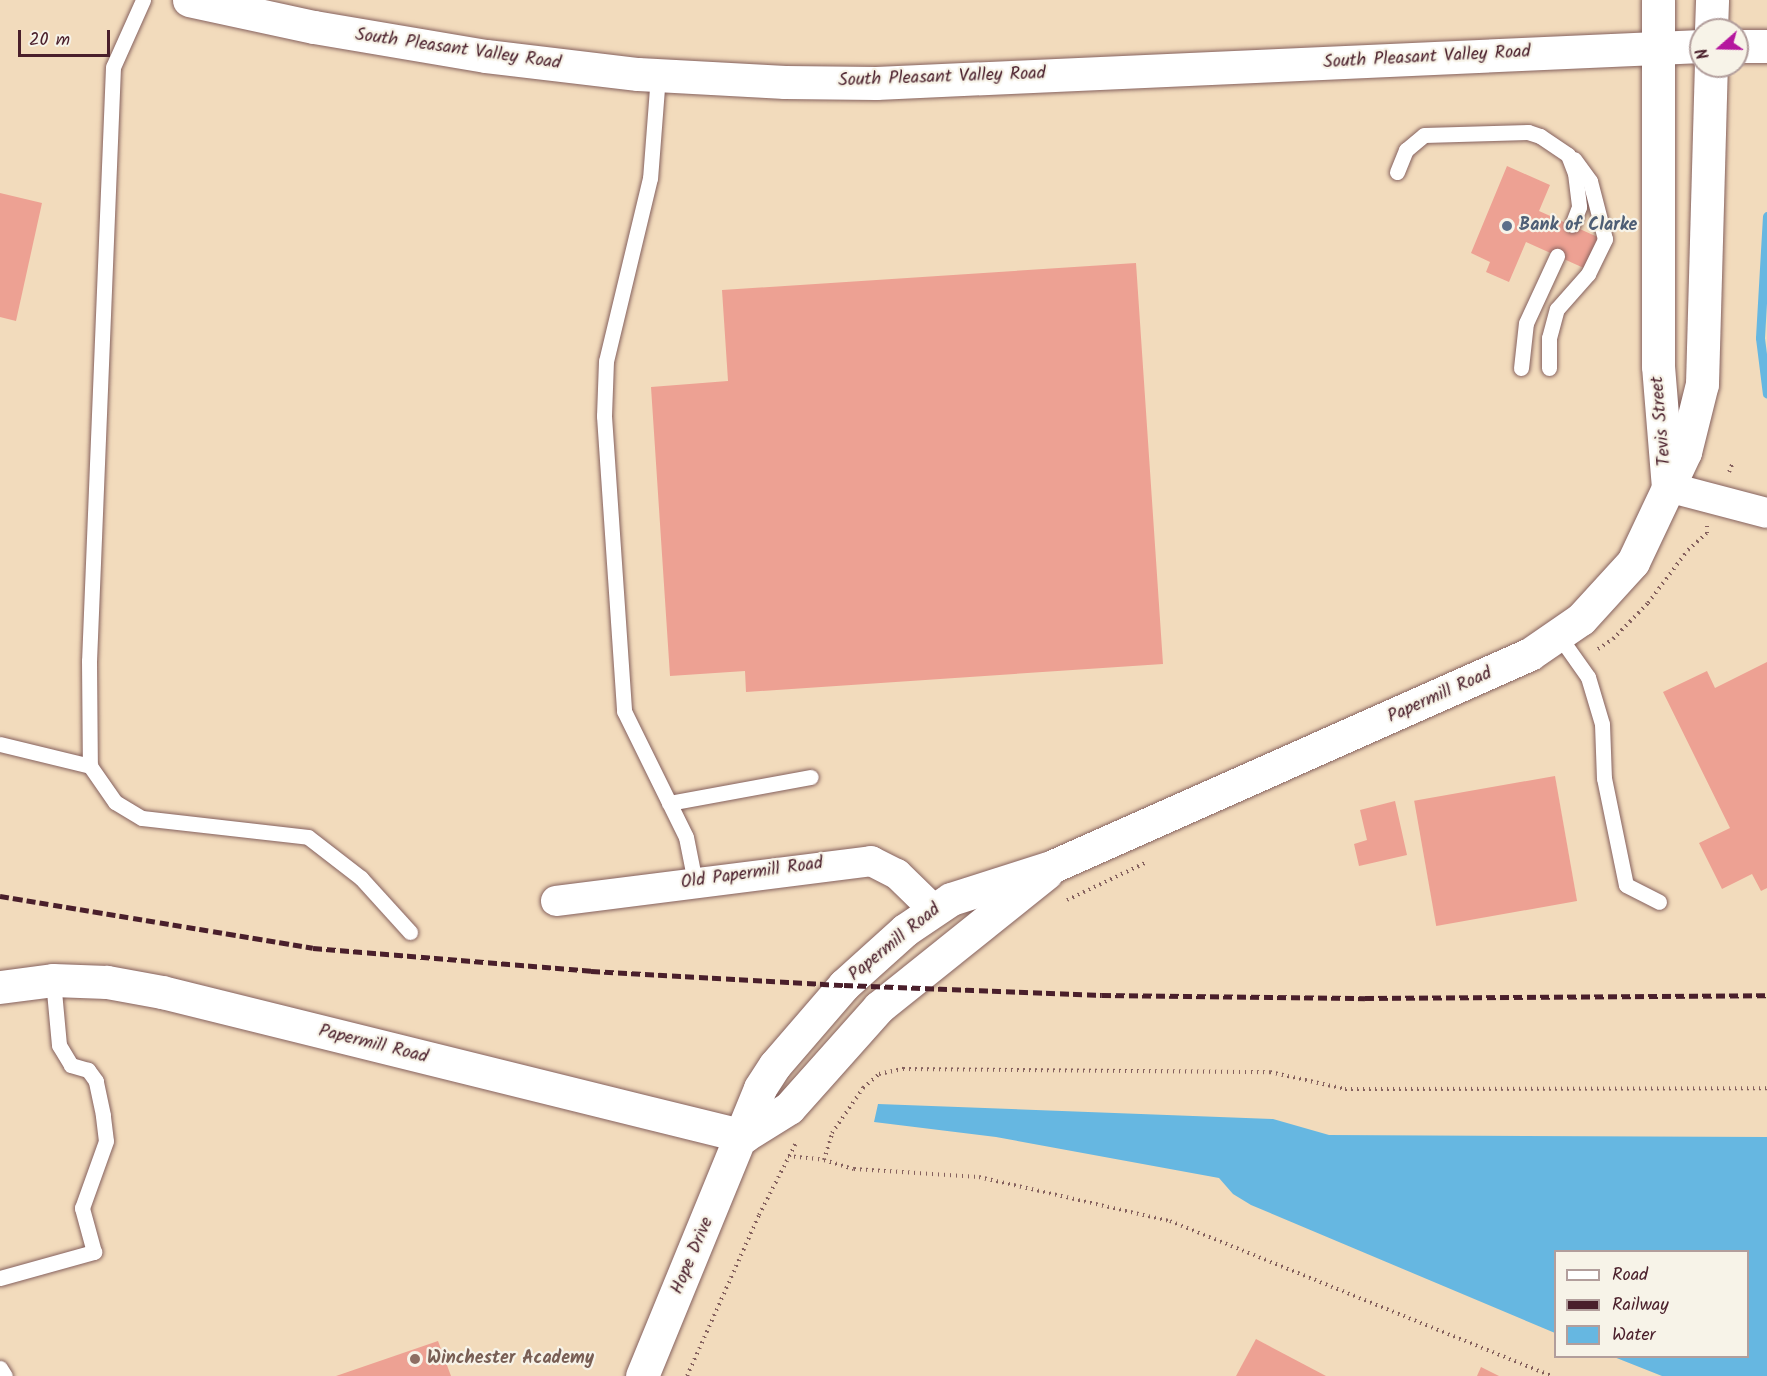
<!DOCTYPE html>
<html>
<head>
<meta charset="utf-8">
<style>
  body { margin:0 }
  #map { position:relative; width:1767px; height:1376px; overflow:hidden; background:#f2dbbc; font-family:Kalam,sans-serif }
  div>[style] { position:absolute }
  .water>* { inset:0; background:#66b7e1 }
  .stream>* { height:9px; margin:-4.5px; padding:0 4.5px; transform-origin:4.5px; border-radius:4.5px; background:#66b7e1 }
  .building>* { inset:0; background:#eda193; transform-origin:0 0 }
  .path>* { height:4px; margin-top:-2px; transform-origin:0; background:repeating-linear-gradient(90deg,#85615e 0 1.5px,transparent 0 6px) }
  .roads { filter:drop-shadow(0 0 2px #85615e) drop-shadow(0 0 2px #85615e) }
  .lane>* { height:15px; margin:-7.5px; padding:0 7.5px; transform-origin:7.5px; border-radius:7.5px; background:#fff }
  .street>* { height:30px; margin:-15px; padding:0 15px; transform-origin:15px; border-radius:15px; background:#fff }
  .secondary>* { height:33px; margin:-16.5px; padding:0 16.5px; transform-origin:16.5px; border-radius:16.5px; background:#fff }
  .rail>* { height:4.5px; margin-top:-2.25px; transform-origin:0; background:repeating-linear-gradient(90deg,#4a1f2b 0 9px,transparent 0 13.5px) }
  .dots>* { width:16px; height:16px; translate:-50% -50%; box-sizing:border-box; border:3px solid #f7f3e8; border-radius:50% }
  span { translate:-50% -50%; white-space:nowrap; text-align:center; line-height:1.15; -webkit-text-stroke:4.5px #f7f3e8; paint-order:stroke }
  .street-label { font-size:18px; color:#4a1f2b }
  .service-label { font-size:18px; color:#4e5e75; font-weight:700 }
  .left { translate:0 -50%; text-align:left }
  .education-label { font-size:18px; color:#785e54; font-weight:700 }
  .legend { position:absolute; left:1554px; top:1250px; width:195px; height:108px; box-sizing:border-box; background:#f7f3e8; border:2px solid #b29e9c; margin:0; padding:8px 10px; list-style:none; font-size:18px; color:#4a1f2b }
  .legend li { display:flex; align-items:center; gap:12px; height:30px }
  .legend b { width:30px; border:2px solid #b29e9c }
  .north { position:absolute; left:1689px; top:18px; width:60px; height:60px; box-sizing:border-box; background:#f7f3e8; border:2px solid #b29e9c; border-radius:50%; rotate:250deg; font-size:16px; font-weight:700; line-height:24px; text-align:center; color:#4a1f2b }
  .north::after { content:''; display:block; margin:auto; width:21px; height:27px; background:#b5179e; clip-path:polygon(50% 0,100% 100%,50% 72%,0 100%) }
  .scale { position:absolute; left:18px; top:30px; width:92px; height:27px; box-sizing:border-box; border:3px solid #4a1f2b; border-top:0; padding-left:8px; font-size:18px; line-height:21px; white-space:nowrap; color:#4a1f2b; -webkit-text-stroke:4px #f7f3e8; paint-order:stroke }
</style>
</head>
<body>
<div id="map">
  <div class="water">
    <i style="clip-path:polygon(878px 1104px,1273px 1119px,1329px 1135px,1767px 1137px,1767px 1376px,1662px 1376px,1614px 1357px,1748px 1356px,1748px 1252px,1556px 1252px,1555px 1333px,1251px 1205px,1233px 1194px,1219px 1178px,996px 1137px,874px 1122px)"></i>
  </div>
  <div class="stream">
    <i style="left:1767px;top:216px;width:122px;rotate:93.3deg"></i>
    <i style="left:1760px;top:338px;width:56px;rotate:82.9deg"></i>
  </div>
  <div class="building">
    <i style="clip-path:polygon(1507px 166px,1550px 185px,1539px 211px,1600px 238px,1586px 269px,1526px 242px,1509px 282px,1486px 272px,1490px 262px,1471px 253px)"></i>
    <i style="clip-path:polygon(0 193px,42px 203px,16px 321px,0 317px)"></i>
    <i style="clip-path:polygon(1136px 263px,1163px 664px,746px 692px,745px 671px,670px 676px,651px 387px,728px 381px,722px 290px)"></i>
    <i style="clip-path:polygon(1767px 662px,1767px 888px,1761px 891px,1752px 874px,1722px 889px,1699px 843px,1730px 828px,1663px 692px,1707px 671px,1715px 688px)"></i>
    <i style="left:1555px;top:776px;width:127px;height:143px;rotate:80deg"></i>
    <i style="clip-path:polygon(1395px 801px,1407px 855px,1359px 866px,1354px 844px,1367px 840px,1360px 810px)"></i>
    <i style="clip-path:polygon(1256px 1339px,1326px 1376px,1236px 1376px)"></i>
    <i style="clip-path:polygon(438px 1341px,451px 1376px,336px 1376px)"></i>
    <i style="clip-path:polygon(1481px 1367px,1499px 1376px,1477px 1376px)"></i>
  </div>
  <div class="path">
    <i style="left:1729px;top:472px;width:8px;rotate:-67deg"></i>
    <i style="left:1598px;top:649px;width:18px;rotate:-34deg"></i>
    <i style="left:1613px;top:639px;width:50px;rotate:-45.8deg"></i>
    <i style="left:1648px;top:603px;width:66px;rotate:-53deg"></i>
    <i style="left:1688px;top:550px;width:25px;rotate:-42deg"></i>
    <i style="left:1707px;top:533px;width:7px;rotate:-90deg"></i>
    <i style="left:1067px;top:900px;width:86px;rotate:-25.4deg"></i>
    <i style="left:788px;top:1156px;width:36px;rotate:6deg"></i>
    <i style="left:824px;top:1160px;width:31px;rotate:17deg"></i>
    <i style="left:854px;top:1169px;width:125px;rotate:3.7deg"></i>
    <i style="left:979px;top:1177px;width:196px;rotate:13deg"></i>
    <i style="left:1170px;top:1221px;width:411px;rotate:22.1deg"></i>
    <i style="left:824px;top:1160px;width:28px;rotate:-73deg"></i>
    <i style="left:832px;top:1133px;width:55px;rotate:-55.4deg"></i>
    <i style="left:863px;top:1088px;width:21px;rotate:-41deg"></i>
    <i style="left:879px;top:1074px;width:25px;rotate:-12deg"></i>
    <i style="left:903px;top:1069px;width:367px;rotate:0.5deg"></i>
    <i style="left:1270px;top:1072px;width:77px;rotate:12.8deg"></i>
    <i style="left:1345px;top:1089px;width:422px;rotate:-0.1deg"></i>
    <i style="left:687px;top:1376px;width:176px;rotate:-65.9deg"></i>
    <i style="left:759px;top:1215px;width:81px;rotate:-62.8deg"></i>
  </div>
  <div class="roads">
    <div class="lane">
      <i style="left:143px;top:0;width:73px;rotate:114.1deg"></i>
      <i style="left:113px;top:67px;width:594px;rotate:92.31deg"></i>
      <i style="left:89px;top:661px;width:105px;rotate:89.5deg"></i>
      <i style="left:90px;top:766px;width:44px;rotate:55.2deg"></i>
      <i style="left:115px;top:802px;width:31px;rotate:31deg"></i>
      <i style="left:142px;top:818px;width:167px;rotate:6.5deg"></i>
      <i style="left:308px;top:837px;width:67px;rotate:37.7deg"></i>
      <i style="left:361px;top:878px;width:73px;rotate:47.8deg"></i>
      <i style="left:658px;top:75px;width:103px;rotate:94.4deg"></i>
      <i style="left:650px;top:178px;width:188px;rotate:103.5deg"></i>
      <i style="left:606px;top:361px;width:55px;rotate:92.1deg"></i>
      <i style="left:604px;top:416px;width:296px;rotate:86.1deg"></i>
      <i style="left:624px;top:711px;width:140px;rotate:63.8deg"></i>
      <i style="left:686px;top:837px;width:46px;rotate:78.7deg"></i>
      <i style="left:1397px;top:172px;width:24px;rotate:-68deg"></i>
      <i style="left:1406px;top:150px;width:23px;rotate:-40deg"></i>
      <i style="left:1424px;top:135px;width:104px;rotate:-1.7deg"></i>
      <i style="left:1528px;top:132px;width:13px;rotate:18deg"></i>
      <i style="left:1540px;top:136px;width:34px;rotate:34deg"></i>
      <i style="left:1568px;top:155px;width:19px;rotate:69deg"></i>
      <i style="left:1575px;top:173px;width:34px;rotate:83deg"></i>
      <i style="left:1579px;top:207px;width:19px;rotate:111deg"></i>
      <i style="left:1521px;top:368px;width:45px;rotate:-83.7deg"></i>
      <i style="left:1526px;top:323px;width:74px;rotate:-65.2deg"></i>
      <i style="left:1549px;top:368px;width:30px;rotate:-90deg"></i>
      <i style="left:1549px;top:338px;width:30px;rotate:-75deg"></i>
      <i style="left:1557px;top:309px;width:47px;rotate:-48.5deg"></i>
      <i style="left:1588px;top:274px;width:39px;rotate:-64deg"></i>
      <i style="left:1605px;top:239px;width:60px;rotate:-104.5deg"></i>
      <i style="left:1590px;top:181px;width:27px;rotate:-126deg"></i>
      <i style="left:1559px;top:636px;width:50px;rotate:54.7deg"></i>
      <i style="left:1588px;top:677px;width:49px;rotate:73.4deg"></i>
      <i style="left:1602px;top:724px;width:54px;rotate:87.9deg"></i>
      <i style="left:1604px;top:778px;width:109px;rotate:78.4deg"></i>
      <i style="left:1626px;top:885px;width:37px;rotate:27deg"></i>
      <i style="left:0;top:744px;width:93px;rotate:13.7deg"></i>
      <i style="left:669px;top:803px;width:144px;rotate:-10.4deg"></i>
      <i style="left:0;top:1278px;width:98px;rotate:-15.5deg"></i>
      <i style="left:94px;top:1252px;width:46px;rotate:-105.3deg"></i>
      <i style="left:82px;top:1208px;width:71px;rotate:-70.3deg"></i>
      <i style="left:106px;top:1141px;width:26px;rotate:-97deg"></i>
      <i style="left:103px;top:1115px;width:35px;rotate:-102deg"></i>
      <i style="left:96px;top:1081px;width:14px;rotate:-126deg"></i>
      <i style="left:88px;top:1070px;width:18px;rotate:-164deg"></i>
      <i style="left:71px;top:1065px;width:23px;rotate:-121deg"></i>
      <i style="left:59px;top:1045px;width:65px;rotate:-95.3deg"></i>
      <i style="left:0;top:1368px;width:9px;rotate:58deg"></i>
    </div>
    <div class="street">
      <i style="left:1668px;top:487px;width:102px;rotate:14.7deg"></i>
      <i style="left:556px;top:901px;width:318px;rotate:-7.2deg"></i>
      <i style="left:871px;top:861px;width:29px;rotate:27deg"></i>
      <i style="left:897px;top:874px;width:49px;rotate:44.2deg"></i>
    </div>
    <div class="secondary">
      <i style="left:189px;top:0;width:128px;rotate:12.2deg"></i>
      <i style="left:314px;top:27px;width:174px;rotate:9.6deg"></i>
      <i style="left:486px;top:56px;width:153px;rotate:6.8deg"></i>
      <i style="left:638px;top:74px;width:147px;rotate:3.1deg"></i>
      <i style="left:785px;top:82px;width:91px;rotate:0.6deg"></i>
      <i style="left:876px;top:83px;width:826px;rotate:-2.57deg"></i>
      <i style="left:1658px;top:0;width:366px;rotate:90deg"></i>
      <i style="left:1658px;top:366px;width:121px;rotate:85.3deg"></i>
      <i style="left:1711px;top:30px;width:30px;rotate:-88deg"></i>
      <i style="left:1737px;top:46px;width:30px"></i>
      <i style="left:0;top:987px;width:53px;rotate:-7.5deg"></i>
      <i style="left:53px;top:980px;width:54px;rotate:2.1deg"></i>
      <i style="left:107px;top:982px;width:56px;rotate:10.3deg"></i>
      <i style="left:162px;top:992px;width:600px;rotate:13.9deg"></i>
      <i style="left:744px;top:1136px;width:53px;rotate:-31.9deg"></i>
      <i style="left:789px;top:1108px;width:135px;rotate:-48.3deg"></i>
      <i style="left:879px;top:1007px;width:214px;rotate:-38.7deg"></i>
      <i style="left:642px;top:1376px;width:311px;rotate:-67.7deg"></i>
      <i style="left:760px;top:1088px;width:27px;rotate:-57deg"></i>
      <i style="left:775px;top:1065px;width:106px;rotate:-49.2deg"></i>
      <i style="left:844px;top:985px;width:82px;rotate:-42deg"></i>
      <i style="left:905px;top:930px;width:55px;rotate:-34deg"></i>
      <i style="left:951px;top:899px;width:105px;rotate:-17.7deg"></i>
      <i style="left:1051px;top:867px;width:524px;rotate:-23.97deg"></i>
      <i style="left:1530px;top:654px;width:62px;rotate:-34.5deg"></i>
      <i style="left:1581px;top:619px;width:77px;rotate:-47.6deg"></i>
      <i style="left:1633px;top:562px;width:122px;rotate:-64.7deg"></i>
      <i style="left:1685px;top:452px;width:70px;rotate:-76deg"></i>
      <i style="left:1702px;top:384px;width:318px;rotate:-88.4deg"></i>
    </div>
  </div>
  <div class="rail">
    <i style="left:0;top:896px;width:317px;rotate:9.4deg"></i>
    <i style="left:313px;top:948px;width:279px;rotate:4.7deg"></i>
    <i style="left:591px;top:971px;width:253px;rotate:3.2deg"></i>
    <i style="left:844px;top:985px;width:258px;rotate:2.2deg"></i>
    <i style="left:1102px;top:995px;width:263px;rotate:0.7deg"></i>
    <i style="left:1365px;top:998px;width:402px;rotate:-0.4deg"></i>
  </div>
  <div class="dots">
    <i style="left:1507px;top:226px;background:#5c6f8a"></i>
    <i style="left:415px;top:1359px;background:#8d6e63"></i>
  </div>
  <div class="street-label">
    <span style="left:458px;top:50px;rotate:8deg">South Pleasant Valley Road</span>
    <span style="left:1427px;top:58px;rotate:-3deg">South Pleasant Valley Road</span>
    <span style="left:942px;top:78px;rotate:-2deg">South Pleasant Valley Road</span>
    <span style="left:1662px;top:421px;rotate:-95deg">Tevis Street</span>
    <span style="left:1440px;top:696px;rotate:-24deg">Papermill Road</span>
    <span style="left:752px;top:874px;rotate:-8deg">Old Papermill Road</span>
    <span style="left:895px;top:943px;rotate:-39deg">Papermill Road</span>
    <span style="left:373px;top:1045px;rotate:14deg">Papermill Road</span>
    <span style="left:693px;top:1256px;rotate:-67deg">Hope Drive</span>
  </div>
  <div class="service-label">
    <span class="left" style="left:1519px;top:226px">Bank of Clarke</span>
  </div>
  <div class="education-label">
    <span class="left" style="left:427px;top:1359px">Winchester Academy</span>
  </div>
  <ul class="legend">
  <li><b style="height:8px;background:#fff"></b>Road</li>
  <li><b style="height:8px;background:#4a1f2b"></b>Railway</li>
  <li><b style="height:16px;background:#66b7e1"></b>Water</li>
  </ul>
  <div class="north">N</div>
  <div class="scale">20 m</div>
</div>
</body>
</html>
